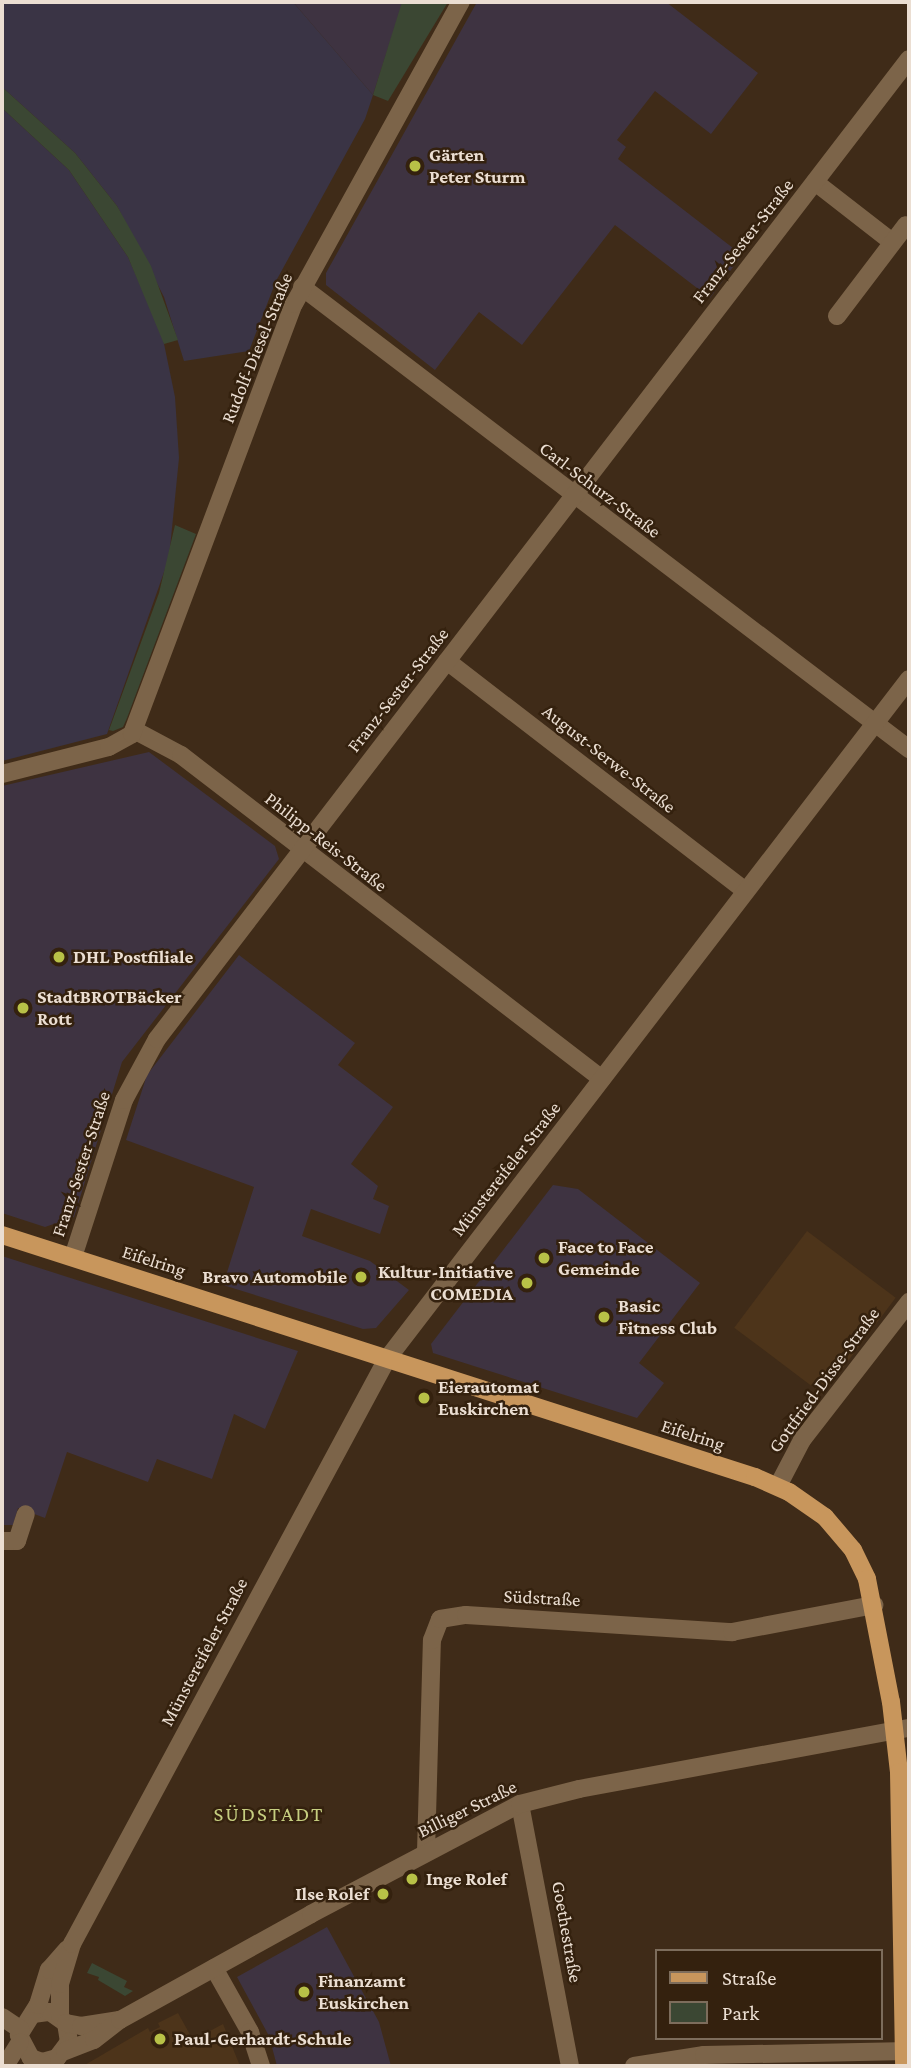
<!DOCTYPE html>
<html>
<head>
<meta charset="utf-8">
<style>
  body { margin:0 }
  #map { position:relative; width:911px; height:2068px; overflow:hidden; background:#3f2b18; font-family:"Crimson Pro",serif }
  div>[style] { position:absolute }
  .commercial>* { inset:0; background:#3e3341 }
  .industrial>* { inset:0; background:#3a3445 }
  .built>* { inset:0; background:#4d341a; transform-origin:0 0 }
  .green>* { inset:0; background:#3b4733 }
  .minor>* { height:18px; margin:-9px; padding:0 9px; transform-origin:9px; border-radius:9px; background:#7c6449 }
  .major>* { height:18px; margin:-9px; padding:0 9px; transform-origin:9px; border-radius:9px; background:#c8965c }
  .dots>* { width:19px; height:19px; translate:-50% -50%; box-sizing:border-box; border:4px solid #34210e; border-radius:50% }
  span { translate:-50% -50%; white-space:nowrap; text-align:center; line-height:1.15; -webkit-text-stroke:5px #34210e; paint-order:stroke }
  .poi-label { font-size:19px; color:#ebded2; font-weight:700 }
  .left { translate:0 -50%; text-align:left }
  .right { translate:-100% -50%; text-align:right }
  .street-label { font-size:19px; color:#ebded2 }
  .neighbourhood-label { font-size:21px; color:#c6ce80; letter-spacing:2px }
  .frame { position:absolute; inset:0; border:4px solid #ebded2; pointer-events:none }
  .legend { position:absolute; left:655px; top:1949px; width:228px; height:91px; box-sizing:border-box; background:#34210e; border:2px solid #7d6d5c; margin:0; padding:9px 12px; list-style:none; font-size:21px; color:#ebded2 }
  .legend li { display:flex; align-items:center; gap:14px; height:35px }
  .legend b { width:35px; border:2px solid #7d6d5c }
</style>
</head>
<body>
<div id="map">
  <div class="commercial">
    <i style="clip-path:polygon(293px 2px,403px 2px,373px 95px)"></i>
    <i style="clip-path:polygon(477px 2px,666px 2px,758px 73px,711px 134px,655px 91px,617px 140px,626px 147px,618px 159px,742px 255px,710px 298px,615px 225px,522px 345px,479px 312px,435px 370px,326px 285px,326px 273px)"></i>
    <i style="clip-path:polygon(149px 752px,275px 846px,279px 859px,122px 1062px,74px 1217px,45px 1227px,2px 1213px,2px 786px)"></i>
    <i style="clip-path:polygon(239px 955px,355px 1043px,338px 1065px,393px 1107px,351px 1164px,378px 1186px,373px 1199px,389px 1206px,380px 1234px,311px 1209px,302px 1236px,370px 1261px,409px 1290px,376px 1328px,363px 1329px,223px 1285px,254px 1187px,126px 1140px,147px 1075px)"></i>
    <i style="clip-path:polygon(553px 1185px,578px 1189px,700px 1283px,639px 1363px,664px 1383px,637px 1418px,433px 1353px,431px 1344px)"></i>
    <i style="clip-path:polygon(2px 1256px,298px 1351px,265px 1429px,234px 1414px,212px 1479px,157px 1459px,148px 1482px,67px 1452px,45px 1518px,18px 1508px,13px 1525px,2px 1525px)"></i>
    <i style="clip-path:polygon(327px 1927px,379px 2022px,391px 2066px,277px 2066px,269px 2036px,237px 1977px)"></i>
  </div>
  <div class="industrial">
    <i style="clip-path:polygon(2px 2px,293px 2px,373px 95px,365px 119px,276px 281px,249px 351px,184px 361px,164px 297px,117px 206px,75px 153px,2px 87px)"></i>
    <i style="clip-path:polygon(2px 108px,69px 170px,128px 257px,162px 334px,175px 397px,179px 458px,169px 558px,107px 734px,2px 761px)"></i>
  </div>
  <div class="built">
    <i style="left:807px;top:1231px;width:111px;height:121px;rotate:37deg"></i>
    <i style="clip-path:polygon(178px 2013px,193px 2040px,223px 2024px,240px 2066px,83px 2066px,148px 2028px,150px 2032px,160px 2027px,158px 2023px)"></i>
  </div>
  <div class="green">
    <i style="clip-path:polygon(402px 2px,448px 2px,388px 101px,373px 95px)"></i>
    <i style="clip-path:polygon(2px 87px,75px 153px,117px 206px,151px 266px,178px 340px,164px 344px,128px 257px,69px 170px,2px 108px)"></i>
    <i style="clip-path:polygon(175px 525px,196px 534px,127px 718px,123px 727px,113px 731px,109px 730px,159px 593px)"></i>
    <i style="clip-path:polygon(92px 1963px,127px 1981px,124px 1987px,133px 1991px,125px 1996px,98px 1980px,99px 1977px,87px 1973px)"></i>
  </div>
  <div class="minor">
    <i style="left:815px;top:182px;width:98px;rotate:37.9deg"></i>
    <i style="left:302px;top:287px;width:763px;rotate:37.28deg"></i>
    <i style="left:837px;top:316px;width:114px;rotate:-52.8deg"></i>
    <i style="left:447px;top:661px;width:377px;rotate:37.6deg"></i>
    <i style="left:134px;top:730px;width:53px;rotate:28deg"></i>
    <i style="left:181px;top:755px;width:531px;rotate:37.58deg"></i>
    <i style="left:2px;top:774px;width:110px;rotate:-14.2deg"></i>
    <i style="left:109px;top:747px;width:26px;rotate:-29deg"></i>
    <i style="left:132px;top:734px;width:460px;rotate:-69.4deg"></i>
    <i style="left:294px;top:304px;width:345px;rotate:-61.1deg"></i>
    <i style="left:73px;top:1257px;width:165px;rotate:-72deg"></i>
    <i style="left:124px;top:1100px;width:69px;rotate:-61.6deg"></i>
    <i style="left:157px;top:1039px;width:1235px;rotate:-52.5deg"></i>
    <i style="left:778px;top:1486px;width:52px;rotate:-62.4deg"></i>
    <i style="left:802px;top:1440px;width:175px;rotate:-52.2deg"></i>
    <i style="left:2px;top:1541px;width:15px"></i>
    <i style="left:17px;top:1541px;width:28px;rotate:-72deg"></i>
    <i style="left:520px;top:1804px;width:267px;rotate:79.2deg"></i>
    <i style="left:426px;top:1852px;width:212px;rotate:-88.4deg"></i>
    <i style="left:432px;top:1640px;width:22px;rotate:-69deg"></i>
    <i style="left:440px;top:1619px;width:26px;rotate:-9deg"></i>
    <i style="left:466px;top:1615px;width:267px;rotate:3.7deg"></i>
    <i style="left:732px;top:1632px;width:145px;rotate:-10.8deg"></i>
    <i style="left:214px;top:1968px;width:73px;rotate:60.6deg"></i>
    <i style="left:250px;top:2032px;width:36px;rotate:72deg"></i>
    <i style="left:33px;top:2014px;width:17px;rotate:-7deg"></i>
    <i style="left:50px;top:2012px;width:19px;rotate:35deg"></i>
    <i style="left:66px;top:2023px;width:19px;rotate:81deg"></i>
    <i style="left:69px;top:2042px;width:20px;rotate:127deg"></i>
    <i style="left:57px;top:2058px;width:16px;rotate:165deg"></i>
    <i style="left:42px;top:2062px;width:12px;rotate:-160deg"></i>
    <i style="left:31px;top:2058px;width:26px;rotate:-118deg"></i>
    <i style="left:19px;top:2035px;width:36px;rotate:-58deg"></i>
    <i style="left:38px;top:2005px;width:37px;rotate:-73deg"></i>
    <i style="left:49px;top:1970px;width:28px;rotate:-49deg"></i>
    <i style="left:60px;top:2016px;width:32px;rotate:-90deg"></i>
    <i style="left:60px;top:1984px;width:42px;rotate:-73.3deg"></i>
    <i style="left:72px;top:1944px;width:664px;rotate:-61.7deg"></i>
    <i style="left:387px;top:1359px;width:857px;rotate:-52.49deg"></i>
    <i style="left:2px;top:2017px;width:22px;rotate:34deg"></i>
    <i style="left:66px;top:2023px;width:15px;rotate:11deg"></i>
    <i style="left:81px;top:2026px;width:39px;rotate:-9deg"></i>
    <i style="left:65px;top:2051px;width:31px;rotate:-21deg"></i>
    <i style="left:94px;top:2040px;width:33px;rotate:-38deg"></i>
    <i style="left:120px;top:2020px;width:218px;rotate:-29deg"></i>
    <i style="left:311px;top:1914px;width:236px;rotate:-27.8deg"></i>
    <i style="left:520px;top:1804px;width:61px;rotate:-14.3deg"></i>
    <i style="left:579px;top:1789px;width:336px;rotate:-10.5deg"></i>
    <i style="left:5px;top:2066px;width:28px;rotate:-58deg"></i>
    <i style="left:634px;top:2066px;width:71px;rotate:-8.9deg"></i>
    <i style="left:704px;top:2055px;width:205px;rotate:-1.1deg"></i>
  </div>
  <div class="major">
    <i style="left:2px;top:1235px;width:791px;rotate:17.82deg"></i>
    <i style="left:755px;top:1477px;width:37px;rotate:24deg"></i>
    <i style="left:789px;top:1492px;width:44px;rotate:34.8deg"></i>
    <i style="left:825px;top:1517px;width:43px;rotate:49.7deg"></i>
    <i style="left:853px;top:1550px;width:32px;rotate:64deg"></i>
    <i style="left:867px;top:1579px;width:125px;rotate:79deg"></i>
    <i style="left:891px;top:1702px;width:70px;rotate:83.5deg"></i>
    <i style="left:899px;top:1772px;width:294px;rotate:89deg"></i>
  </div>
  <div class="dots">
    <i style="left:415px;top:166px;background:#b8c147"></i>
    <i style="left:59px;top:957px;background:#b8c147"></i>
    <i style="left:23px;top:1008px;background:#b8c147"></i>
    <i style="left:544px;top:1258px;background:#b8c147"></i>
    <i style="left:361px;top:1277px;background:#b8c147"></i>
    <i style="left:527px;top:1283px;background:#b8c147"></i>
    <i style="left:604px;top:1317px;background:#b8c147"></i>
    <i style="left:424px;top:1398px;background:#b8c147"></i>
    <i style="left:412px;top:1879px;background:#b8c147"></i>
    <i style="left:383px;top:1894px;background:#b8c147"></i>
    <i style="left:304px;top:1992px;background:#b8c147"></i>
    <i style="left:160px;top:2039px;background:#b8c147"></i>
  </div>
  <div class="poi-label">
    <span class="left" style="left:429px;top:166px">Gärten<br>Peter Sturm</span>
    <span class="left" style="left:73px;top:957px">DHL Postfiliale</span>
    <span class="left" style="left:37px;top:1008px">StadtBROTBäcker<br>Rott</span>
    <span class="left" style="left:558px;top:1258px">Face to Face<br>Gemeinde</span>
    <span class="right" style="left:513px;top:1283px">Kultur-Initiative<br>COMEDIA</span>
    <span class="right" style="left:347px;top:1277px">Bravo Automobile</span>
    <span class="left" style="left:618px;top:1317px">Basic<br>Fitness Club</span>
    <span class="left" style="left:438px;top:1398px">Eierautomat<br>Euskirchen</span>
    <span class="left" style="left:426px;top:1879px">Inge Rolef</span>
    <span class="right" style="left:369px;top:1894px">Ilse Rolef</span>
    <span class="left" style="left:318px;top:1992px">Finanzamt<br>Euskirchen</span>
    <span class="left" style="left:174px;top:2039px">Paul-Gerhardt-Schule</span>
  </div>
  <div class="street-label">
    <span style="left:743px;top:241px;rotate:-52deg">Franz-Sester-Straße</span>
    <span style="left:257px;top:348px;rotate:-68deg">Rudolf-Diesel-Straße</span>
    <span style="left:600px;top:490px;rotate:37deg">Carl-Schurz-Straße</span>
    <span style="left:398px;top:690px;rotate:-52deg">Franz-Sester-Straße</span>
    <span style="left:609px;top:759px;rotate:38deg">August-Serwe-Straße</span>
    <span style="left:326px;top:842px;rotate:38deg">Philipp-Reis-Straße</span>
    <span style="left:81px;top:1164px;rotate:-72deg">Franz-Sester-Straße</span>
    <span style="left:506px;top:1169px;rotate:-52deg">Münstereifeler Straße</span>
    <span style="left:154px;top:1261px;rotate:18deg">Eifelring</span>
    <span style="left:824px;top:1380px;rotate:-54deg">Gottfried-Disse-Straße</span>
    <span style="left:693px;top:1435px;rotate:18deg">Eifelring</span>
    <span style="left:542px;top:1598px;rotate:3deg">Südstraße</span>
    <span style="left:204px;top:1652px;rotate:-62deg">Münstereifeler Straße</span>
    <span style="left:467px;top:1809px;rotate:-26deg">Billiger Straße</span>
    <span style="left:567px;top:1932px;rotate:80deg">Goethestraße</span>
  </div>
  <div class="neighbourhood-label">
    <span style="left:269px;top:1814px">SÜDSTADT</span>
  </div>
  <div class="frame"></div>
  <ul class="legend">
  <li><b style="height:9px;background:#c8965c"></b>Straße</li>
  <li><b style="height:19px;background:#3b4733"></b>Park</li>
  </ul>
</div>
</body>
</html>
